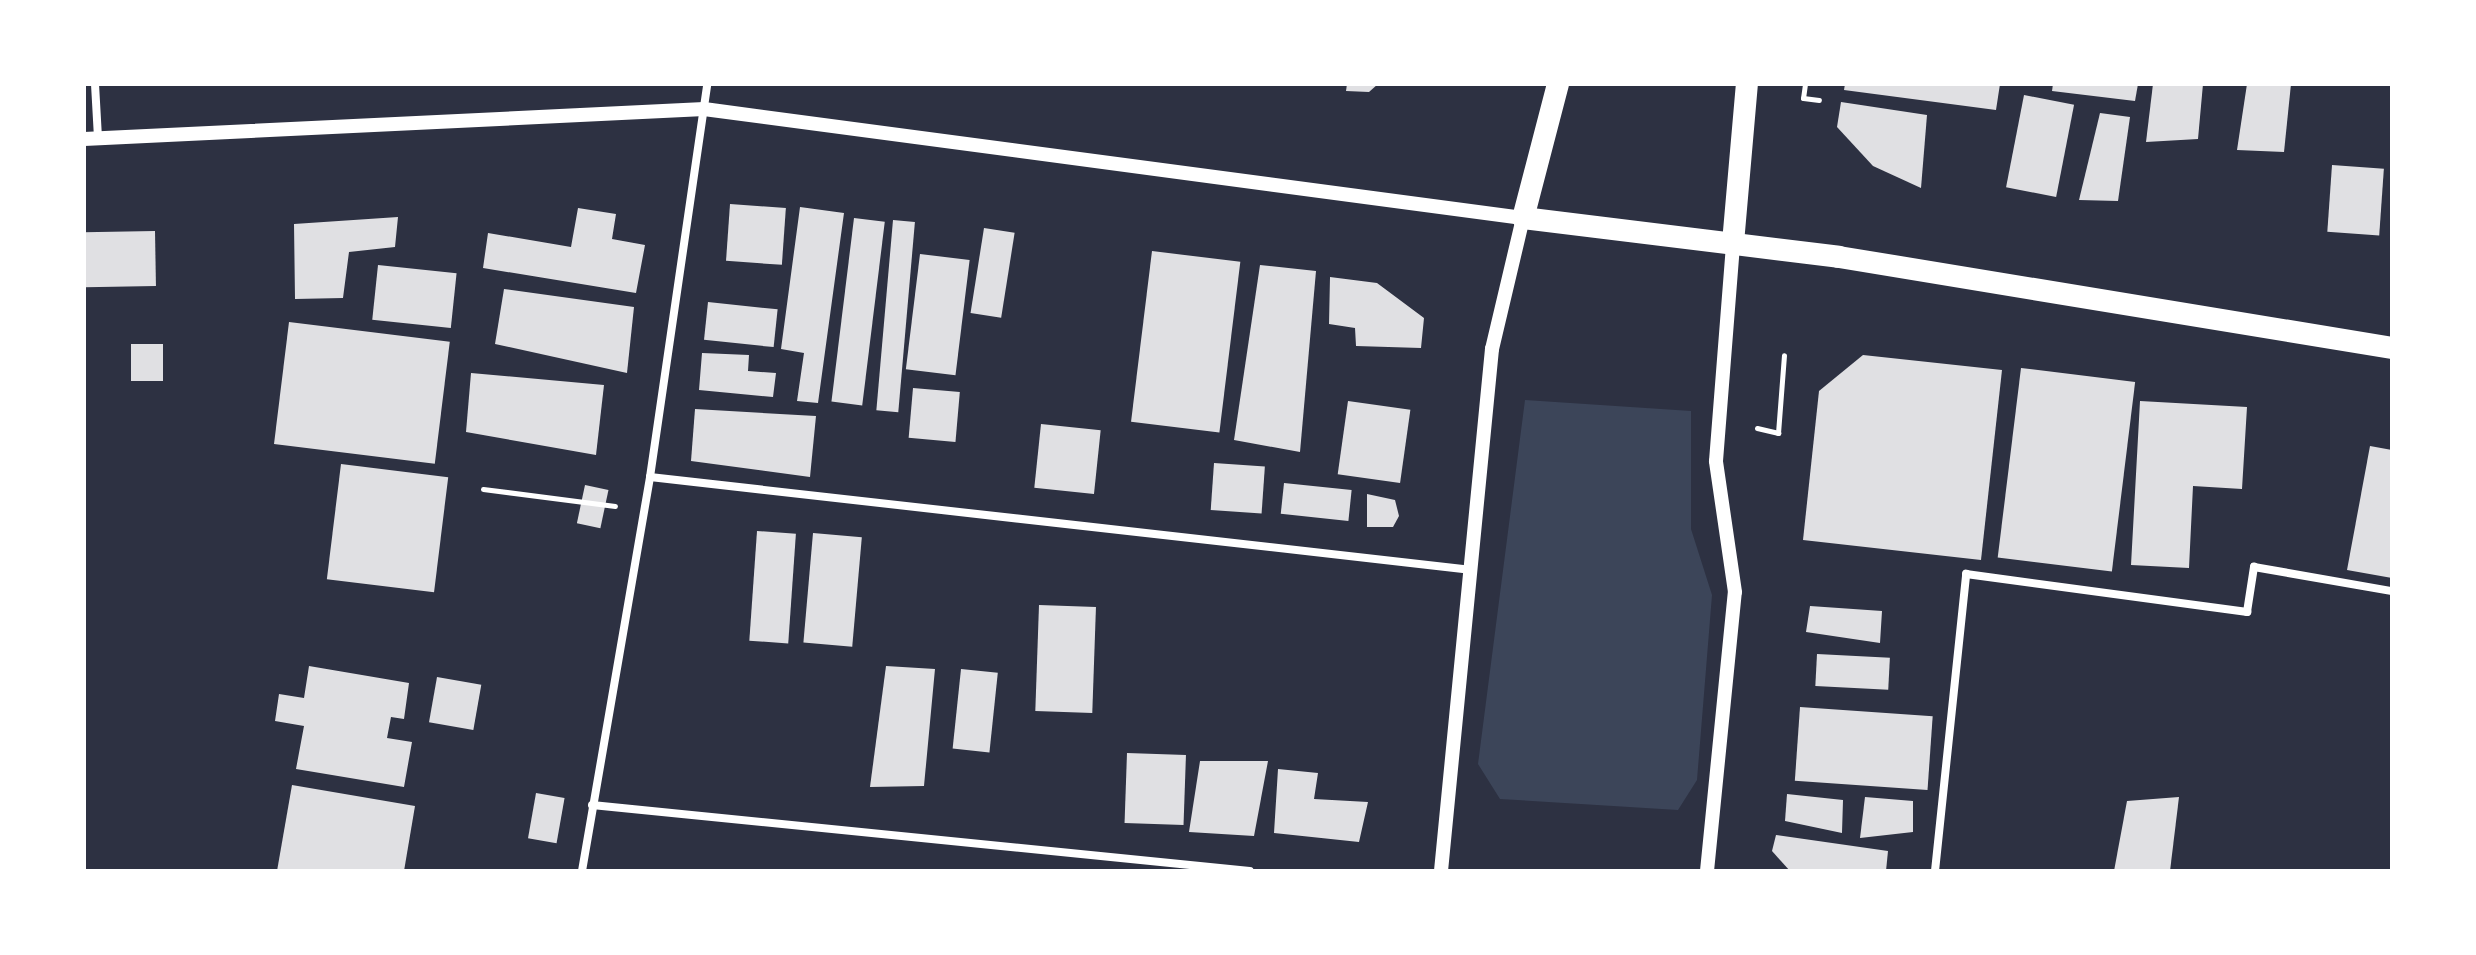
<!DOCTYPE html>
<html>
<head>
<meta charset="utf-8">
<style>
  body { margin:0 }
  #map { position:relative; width:2476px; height:955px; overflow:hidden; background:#2d3142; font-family:"Varela Round",sans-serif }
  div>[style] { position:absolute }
  .green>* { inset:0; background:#3c4559 }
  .building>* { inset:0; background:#e0e0e3; transform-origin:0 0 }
  .path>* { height:5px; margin:-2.5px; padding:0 2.5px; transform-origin:2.5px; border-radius:2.5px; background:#fff }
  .minor>* { height:8px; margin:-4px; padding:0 4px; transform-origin:4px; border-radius:4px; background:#fff }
  .tertiary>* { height:14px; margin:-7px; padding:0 7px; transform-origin:7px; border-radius:7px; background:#fff }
  .trunk>* { height:22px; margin:-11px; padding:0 11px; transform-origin:11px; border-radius:11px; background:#fff }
  span { translate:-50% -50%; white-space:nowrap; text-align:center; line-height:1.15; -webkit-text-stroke:6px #fff; paint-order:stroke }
  .frame { position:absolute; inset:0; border:86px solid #fff; pointer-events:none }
</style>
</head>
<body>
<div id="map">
  <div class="green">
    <i style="clip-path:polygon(1525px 400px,1691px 411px,1691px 529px,1712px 595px,1697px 780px,1678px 810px,1500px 799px,1478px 764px)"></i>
  </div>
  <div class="building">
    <i style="clip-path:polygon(1347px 84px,1378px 84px,1369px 92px,1346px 91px)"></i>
    <i style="clip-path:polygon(1845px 84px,2000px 84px,1996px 110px,1844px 90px)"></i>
    <i style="clip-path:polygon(2053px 84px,2138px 84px,2135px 101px,2052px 91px)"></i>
    <i style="clip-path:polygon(2153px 84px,2203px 84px,2198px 139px,2146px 142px)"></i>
    <i style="clip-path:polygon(2247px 84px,2291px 84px,2284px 152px,2237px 150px)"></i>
    <i style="left:2024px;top:95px;width:51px;height:94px;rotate:11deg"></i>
    <i style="clip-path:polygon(1841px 102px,1927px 115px,1921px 188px,1873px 166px,1837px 127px)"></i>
    <i style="clip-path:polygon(2100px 113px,2130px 117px,2118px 201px,2079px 200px)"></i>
    <i style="left:2332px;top:165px;width:52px;height:67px;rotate:4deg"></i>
    <i style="left:730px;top:204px;width:56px;height:57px;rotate:4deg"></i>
    <i style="clip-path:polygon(800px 207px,844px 213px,818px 403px,797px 401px,804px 353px,781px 349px)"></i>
    <i style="clip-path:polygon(578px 208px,616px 214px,612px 239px,645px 245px,636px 293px,483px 268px,488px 233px,571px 247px)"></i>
    <i style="clip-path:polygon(398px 217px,395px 247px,349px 252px,343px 298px,295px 299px,294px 224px)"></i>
    <i style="left:854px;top:218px;width:31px;height:185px;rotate:7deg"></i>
    <i style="left:893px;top:220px;width:22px;height:191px;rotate:5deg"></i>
    <i style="left:984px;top:228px;width:31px;height:86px;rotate:9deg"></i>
    <i style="left:155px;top:231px;width:55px;height:71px;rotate:89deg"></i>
    <i style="left:1152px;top:251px;width:89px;height:172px;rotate:7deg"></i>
    <i style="left:920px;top:254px;width:50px;height:116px;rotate:7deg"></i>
    <i style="left:378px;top:265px;width:79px;height:55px;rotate:6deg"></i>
    <i style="clip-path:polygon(1260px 265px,1316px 271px,1300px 452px,1234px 440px)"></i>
    <i style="clip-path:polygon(1330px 277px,1377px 283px,1424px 318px,1421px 348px,1356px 346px,1355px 328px,1329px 324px)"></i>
    <i style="clip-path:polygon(504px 289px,634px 307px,627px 373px,495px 344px)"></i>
    <i style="left:708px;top:302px;width:70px;height:38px;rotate:6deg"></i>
    <i style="left:289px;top:322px;width:162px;height:123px;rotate:7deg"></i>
    <i style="left:131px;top:344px;width:32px;height:37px"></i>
    <i style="clip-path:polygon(702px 353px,749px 355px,748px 371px,776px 373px,773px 397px,699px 390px)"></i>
    <i style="clip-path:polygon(1863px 355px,2002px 370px,1981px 560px,1803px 540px,1819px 391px)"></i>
    <i style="left:2021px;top:368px;width:115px;height:191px;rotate:7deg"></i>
    <i style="clip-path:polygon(471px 373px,604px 385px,596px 455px,466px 432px)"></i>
    <i style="left:913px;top:388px;width:47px;height:50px;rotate:5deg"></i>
    <i style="left:1348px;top:401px;width:63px;height:74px;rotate:8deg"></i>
    <i style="clip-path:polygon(2140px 401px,2247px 407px,2242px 489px,2193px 486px,2189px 568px,2131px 565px)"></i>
    <i style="clip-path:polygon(695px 409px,816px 416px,810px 477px,691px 461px)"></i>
    <i style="left:1041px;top:424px;width:60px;height:64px;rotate:6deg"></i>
    <i style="clip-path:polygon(2370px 446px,2392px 450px,2392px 578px,2347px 570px)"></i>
    <i style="left:1214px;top:463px;width:51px;height:47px;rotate:4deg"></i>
    <i style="left:341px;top:464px;width:108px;height:116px;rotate:7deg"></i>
    <i style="left:1284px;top:483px;width:68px;height:31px;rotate:6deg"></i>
    <i style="left:585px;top:485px;width:24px;height:39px;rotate:12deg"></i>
    <i style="clip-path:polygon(1367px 494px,1395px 500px,1399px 516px,1393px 527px,1367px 527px)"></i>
    <i style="left:757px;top:531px;width:39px;height:110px;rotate:4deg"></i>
    <i style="left:813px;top:533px;width:49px;height:110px;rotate:5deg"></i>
    <i style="left:1039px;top:605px;width:57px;height:106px;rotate:2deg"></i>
    <i style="clip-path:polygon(1810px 606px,1882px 611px,1880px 643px,1806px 632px)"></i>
    <i style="left:1817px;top:654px;width:73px;height:32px;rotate:3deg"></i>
    <i style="clip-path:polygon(309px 666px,409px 683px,404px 719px,391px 717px,387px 738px,412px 742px,404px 787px,296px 769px,304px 726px,275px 721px,279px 694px,304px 698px)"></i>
    <i style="clip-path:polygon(886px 666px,935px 669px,924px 786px,870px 787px)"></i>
    <i style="left:961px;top:669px;width:37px;height:80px;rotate:6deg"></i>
    <i style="left:437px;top:677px;width:45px;height:46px;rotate:10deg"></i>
    <i style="left:1800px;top:707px;width:133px;height:74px;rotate:4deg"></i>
    <i style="left:1127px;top:753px;width:59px;height:70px;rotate:2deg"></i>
    <i style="clip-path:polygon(1200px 761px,1268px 761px,1254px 836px,1189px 832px)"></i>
    <i style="clip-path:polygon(1278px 769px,1318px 773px,1314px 799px,1368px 802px,1359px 842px,1274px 833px)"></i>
    <i style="clip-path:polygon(292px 785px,415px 806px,404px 871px,277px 871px)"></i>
    <i style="left:536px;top:793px;width:29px;height:46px;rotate:10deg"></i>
    <i style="clip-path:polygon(1787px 794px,1843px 800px,1842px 833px,1785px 821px)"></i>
    <i style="clip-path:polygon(1865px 797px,1913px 801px,1913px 832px,1860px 838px)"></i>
    <i style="clip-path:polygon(2179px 797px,2170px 871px,2114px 871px,2127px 801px)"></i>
    <i style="clip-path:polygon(1776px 835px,1888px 851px,1886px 871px,1790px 871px,1772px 851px)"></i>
  </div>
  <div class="path">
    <i style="left:1805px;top:84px;width:14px;rotate:98deg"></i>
    <i style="left:1803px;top:98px;width:16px;rotate:7deg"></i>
    <i style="left:1757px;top:428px;width:22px;rotate:13deg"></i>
    <i style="left:1778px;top:433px;width:78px;rotate:-85.6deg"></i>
    <i style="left:483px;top:489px;width:133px;rotate:7.3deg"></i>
  </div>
  <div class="minor">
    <i style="left:95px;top:84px;width:54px;rotate:86.8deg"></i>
    <i style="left:650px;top:477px;width:827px;rotate:6.45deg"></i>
    <i style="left:592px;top:805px;width:661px;rotate:5.73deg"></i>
    <i style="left:582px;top:871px;width:400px;rotate:-80.2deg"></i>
    <i style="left:650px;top:477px;width:397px;rotate:-81.7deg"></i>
    <i style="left:1935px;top:871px;width:299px;rotate:-84deg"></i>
    <i style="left:1966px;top:574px;width:284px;rotate:7.7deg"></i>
    <i style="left:2247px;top:612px;width:46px;rotate:-81.2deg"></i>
    <i style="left:2254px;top:567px;width:140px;rotate:9.9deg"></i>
  </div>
  <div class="tertiary">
    <i style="left:84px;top:139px;width:621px;rotate:-2.77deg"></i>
    <i style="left:704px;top:109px;width:826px;rotate:7.58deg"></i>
    <i style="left:1523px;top:218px;width:135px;rotate:103.3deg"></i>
    <i style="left:1492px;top:349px;width:524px;rotate:95.58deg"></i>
    <i style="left:1707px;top:871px;width:280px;rotate:-84.3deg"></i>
    <i style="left:1735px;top:592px;width:132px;rotate:-98.3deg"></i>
    <i style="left:1716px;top:461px;width:219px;rotate:-85.5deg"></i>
  </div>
  <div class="trunk">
    <i style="left:1558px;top:84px;width:138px;rotate:104.6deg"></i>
    <i style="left:1523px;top:218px;width:318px;rotate:7deg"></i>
    <i style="left:1839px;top:257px;width:560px;rotate:9.34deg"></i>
    <i style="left:1733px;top:243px;width:160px;rotate:-85deg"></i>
  </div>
  <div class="frame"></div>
</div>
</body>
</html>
